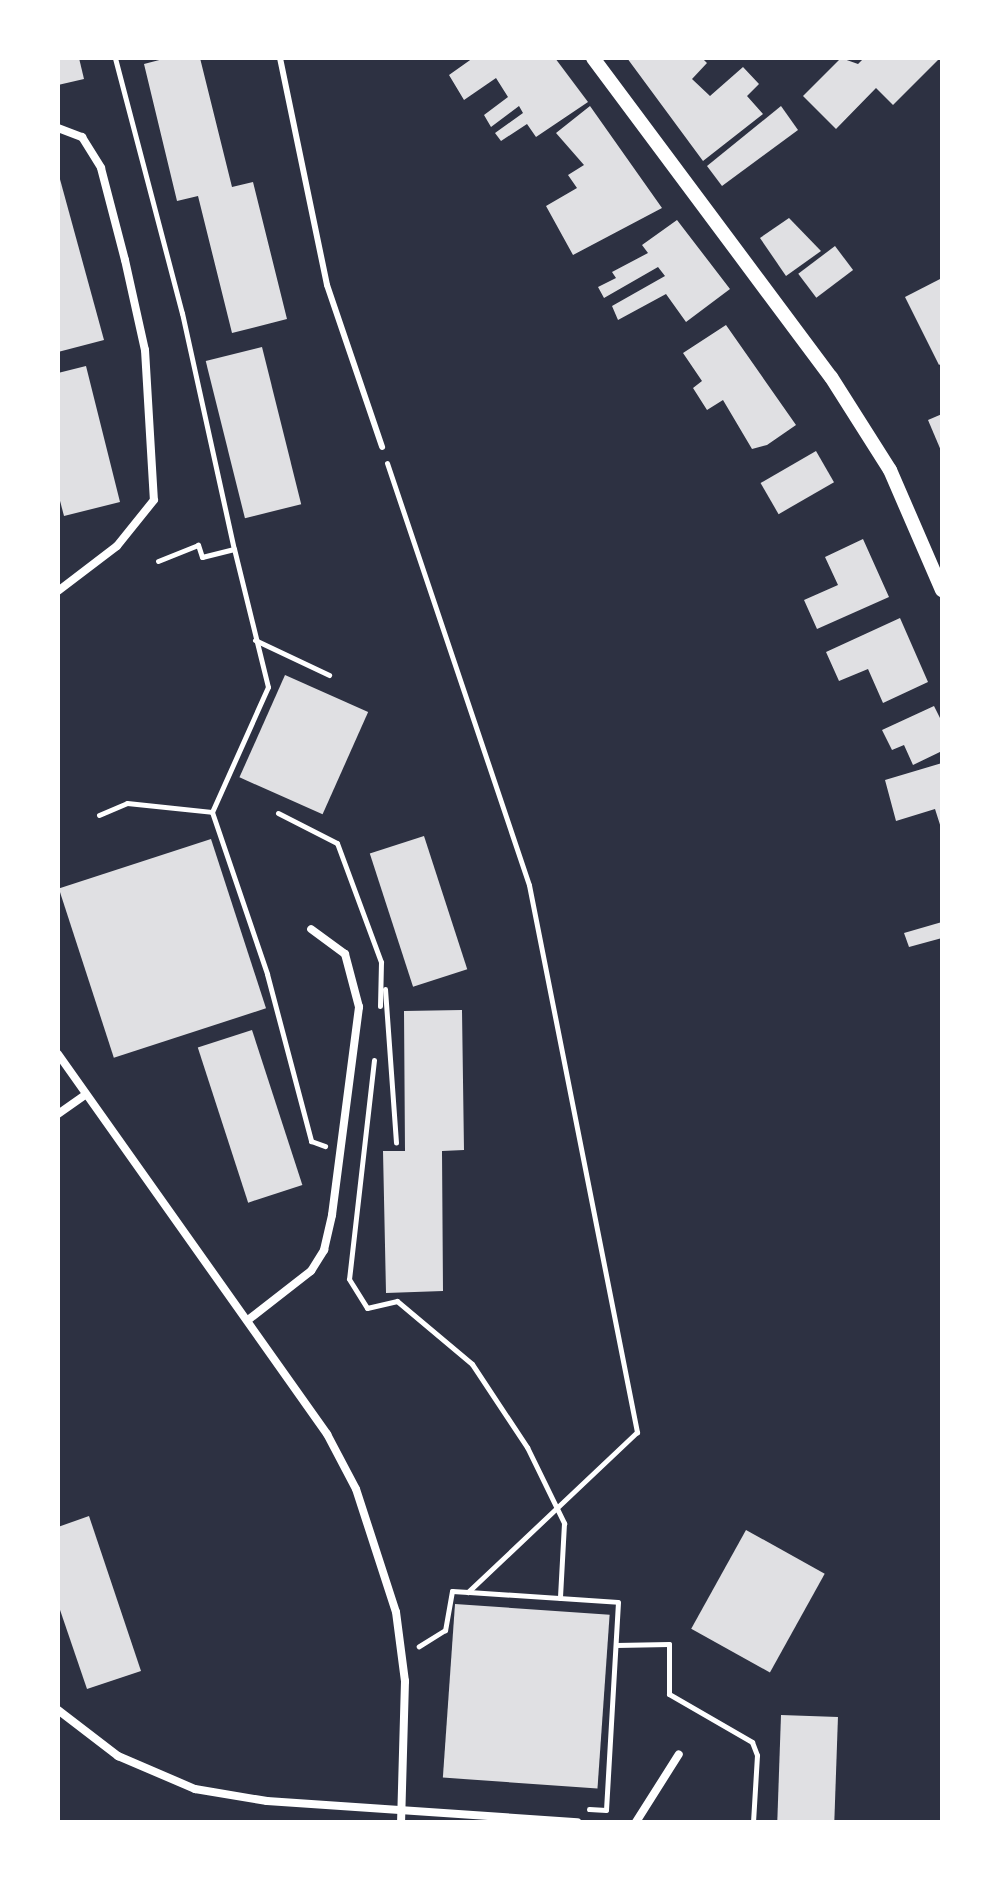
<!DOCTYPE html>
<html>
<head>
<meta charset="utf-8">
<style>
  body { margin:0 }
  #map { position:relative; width:1000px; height:1880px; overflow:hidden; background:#2d3142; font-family:"Golos Text",sans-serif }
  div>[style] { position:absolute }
  .building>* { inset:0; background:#e0e0e3; transform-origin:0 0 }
  .path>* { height:5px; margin:-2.5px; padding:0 2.5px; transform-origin:2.5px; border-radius:2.5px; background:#fff }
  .service>* { height:6px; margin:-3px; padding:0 3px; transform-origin:3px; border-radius:3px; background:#fff }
  .minor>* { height:8px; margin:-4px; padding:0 4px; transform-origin:4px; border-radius:4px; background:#fff }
  .tertiary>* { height:14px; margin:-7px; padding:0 7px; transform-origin:7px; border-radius:7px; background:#fff }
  span { translate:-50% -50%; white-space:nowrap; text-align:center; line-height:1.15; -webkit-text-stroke:8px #fff; paint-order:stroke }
  .frame { position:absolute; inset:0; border:60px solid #fff; pointer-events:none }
</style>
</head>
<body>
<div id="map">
  <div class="building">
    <i style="clip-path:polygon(58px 58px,79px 58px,84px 79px,58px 85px)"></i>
    <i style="clip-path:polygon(167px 58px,200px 58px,232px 187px,253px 182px,287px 319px,232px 333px,198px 196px,177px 201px,144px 64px)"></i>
    <i style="clip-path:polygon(473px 58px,555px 58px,588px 102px,536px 137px,527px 124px,501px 141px,495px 133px,523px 113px,519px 106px,491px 127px,484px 115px,508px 97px,496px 78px,464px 100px,449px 75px)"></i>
    <i style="clip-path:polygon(627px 58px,702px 58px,707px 63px,692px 79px,710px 96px,743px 67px,759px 84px,747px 96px,763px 114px,703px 161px)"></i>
    <i style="clip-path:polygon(841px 58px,858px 64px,864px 58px,940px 58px,893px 105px,876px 88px,836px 129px,803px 96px)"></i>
    <i style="clip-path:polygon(590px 106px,662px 208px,573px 255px,546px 206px,577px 188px,568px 175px,584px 165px,556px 133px)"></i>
    <i style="clip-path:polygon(781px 106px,798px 130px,722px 186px,707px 166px)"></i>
    <i style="clip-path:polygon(58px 172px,104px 340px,58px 352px)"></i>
    <i style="clip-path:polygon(789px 218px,821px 251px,786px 276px,760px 238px)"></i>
    <i style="clip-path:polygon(677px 220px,730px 289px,686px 322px,666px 294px,618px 320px,612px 306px,665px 276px,658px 267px,604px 298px,598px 287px,616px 278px,612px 272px,648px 253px,642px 245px)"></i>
    <i style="left:835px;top:246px;width:30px;height:46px;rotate:53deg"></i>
    <i style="clip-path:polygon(942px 278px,942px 363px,939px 365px,905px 297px)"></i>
    <i style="clip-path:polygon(726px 325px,796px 425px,767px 445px,752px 449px,723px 400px,707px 410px,693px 388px,702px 381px,683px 353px)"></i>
    <i style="left:262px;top:347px;width:162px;height:58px;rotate:76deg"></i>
    <i style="clip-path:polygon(86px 366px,120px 502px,64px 516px,58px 493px,58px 373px)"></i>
    <i style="clip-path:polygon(942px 414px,942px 453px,928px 420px)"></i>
    <i style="left:816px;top:451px;width:36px;height:64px;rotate:60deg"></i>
    <i style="clip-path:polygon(863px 539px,889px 597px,817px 629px,804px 600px,838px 585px,825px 557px)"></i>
    <i style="clip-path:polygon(900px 618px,928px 682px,883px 703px,868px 669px,839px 681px,826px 652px)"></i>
    <i style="left:285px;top:675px;width:91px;height:112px;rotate:24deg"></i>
    <i style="clip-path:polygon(934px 706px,942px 722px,942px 751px,913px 765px,904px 745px,892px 750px,882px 730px)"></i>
    <i style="clip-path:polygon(942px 763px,942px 831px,935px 809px,896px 821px,885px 780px)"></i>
    <i style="left:424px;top:836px;width:140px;height:57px;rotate:72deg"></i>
    <i style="left:211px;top:839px;width:178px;height:160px;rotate:72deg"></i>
    <i style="clip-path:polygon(942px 922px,942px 938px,909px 947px,904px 933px)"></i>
    <i style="clip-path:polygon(462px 1010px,464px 1150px,442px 1151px,443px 1291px,386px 1293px,383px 1151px,405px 1151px,404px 1011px)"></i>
    <i style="left:252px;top:1030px;width:163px;height:57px;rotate:72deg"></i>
    <i style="clip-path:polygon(89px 1516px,141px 1671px,87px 1689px,58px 1604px,58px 1527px)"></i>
    <i style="left:746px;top:1530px;width:90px;height:113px;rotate:29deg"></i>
    <i style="left:455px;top:1604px;width:155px;height:174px;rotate:4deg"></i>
    <i style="left:781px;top:1715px;width:57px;height:107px;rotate:2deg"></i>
  </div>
  <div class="path">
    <i style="left:115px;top:58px;width:264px;rotate:75.3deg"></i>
    <i style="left:182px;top:313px;width:242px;rotate:77.6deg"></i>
    <i style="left:387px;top:463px;width:445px;rotate:71.4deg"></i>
    <i style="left:529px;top:885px;width:558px;rotate:78.83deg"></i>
    <i style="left:637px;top:1432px;width:233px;rotate:136.6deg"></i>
    <i style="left:468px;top:1592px;width:16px;rotate:-176deg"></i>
    <i style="left:452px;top:1591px;width:40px;rotate:100deg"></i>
    <i style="left:445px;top:1630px;width:31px;rotate:148deg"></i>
    <i style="left:255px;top:640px;width:82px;rotate:25.3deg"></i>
    <i style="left:212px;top:812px;width:171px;rotate:71.2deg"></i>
    <i style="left:267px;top:974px;width:173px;rotate:75.2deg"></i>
    <i style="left:311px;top:1141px;width:15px;rotate:20deg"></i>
    <i style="left:278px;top:813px;width:66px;rotate:27deg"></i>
    <i style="left:337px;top:843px;width:127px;rotate:69.7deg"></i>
    <i style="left:381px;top:962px;width:44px;rotate:91.3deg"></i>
    <i style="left:99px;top:815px;width:30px;rotate:-23deg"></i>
    <i style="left:127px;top:803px;width:85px;rotate:6deg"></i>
    <i style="left:212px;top:812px;width:137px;rotate:-65.9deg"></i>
    <i style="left:268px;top:687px;width:142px;rotate:-103.8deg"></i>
    <i style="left:234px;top:549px;width:33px;rotate:166deg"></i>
    <i style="left:202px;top:557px;width:13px;rotate:-108deg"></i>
    <i style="left:198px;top:545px;width:43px;rotate:158.2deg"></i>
    <i style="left:385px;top:989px;width:154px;rotate:85.9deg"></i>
    <i style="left:374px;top:1060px;width:220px;rotate:96.5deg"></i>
    <i style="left:349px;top:1279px;width:34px;rotate:58deg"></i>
    <i style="left:367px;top:1308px;width:31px;rotate:-13deg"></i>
    <i style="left:397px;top:1301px;width:98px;rotate:40deg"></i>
    <i style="left:472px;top:1364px;width:100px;rotate:56.5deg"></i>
    <i style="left:527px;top:1447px;width:85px;rotate:64deg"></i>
    <i style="left:564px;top:1523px;width:75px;rotate:93.1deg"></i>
    <i style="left:469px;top:1592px;width:149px;rotate:3.8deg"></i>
    <i style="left:618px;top:1602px;width:208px;rotate:93.3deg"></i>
    <i style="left:606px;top:1810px;width:17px;rotate:-177deg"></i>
    <i style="left:616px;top:1645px;width:53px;rotate:-1.1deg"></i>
    <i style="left:669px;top:1644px;width:50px;rotate:90deg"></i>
    <i style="left:669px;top:1694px;width:96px;rotate:30deg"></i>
    <i style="left:752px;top:1742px;width:14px;rotate:69deg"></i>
    <i style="left:757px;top:1755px;width:67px;rotate:93.4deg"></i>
  </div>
  <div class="service">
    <i style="left:280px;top:58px;width:232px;rotate:78.3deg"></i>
    <i style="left:327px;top:285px;width:171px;rotate:71.2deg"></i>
  </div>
  <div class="minor">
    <i style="left:58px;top:128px;width:26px;rotate:21deg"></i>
    <i style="left:82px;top:137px;width:36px;rotate:58deg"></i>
    <i style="left:101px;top:168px;width:95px;rotate:75.4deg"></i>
    <i style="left:125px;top:260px;width:92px;rotate:77.5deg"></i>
    <i style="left:145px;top:350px;width:150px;rotate:86.6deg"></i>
    <i style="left:154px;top:500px;width:59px;rotate:128.8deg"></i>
    <i style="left:117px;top:546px;width:74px;rotate:142.7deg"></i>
    <i style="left:58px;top:1054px;width:466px;rotate:54.7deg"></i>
    <i style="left:327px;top:1434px;width:62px;rotate:62.2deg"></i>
    <i style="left:356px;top:1489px;width:129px;rotate:72deg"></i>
    <i style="left:396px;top:1612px;width:70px;rotate:82.6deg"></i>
    <i style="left:405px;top:1681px;width:141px;rotate:91.6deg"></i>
    <i style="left:58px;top:1114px;width:33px;rotate:-35deg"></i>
    <i style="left:248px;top:1320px;width:80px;rotate:-37.9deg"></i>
    <i style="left:311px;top:1271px;width:25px;rotate:-58deg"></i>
    <i style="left:324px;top:1250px;width:36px;rotate:-77deg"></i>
    <i style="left:332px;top:1215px;width:210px;rotate:-82.6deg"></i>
    <i style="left:359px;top:1007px;width:55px;rotate:-104.8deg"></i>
    <i style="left:345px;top:954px;width:42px;rotate:-143.7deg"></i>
    <i style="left:58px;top:1710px;width:76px;rotate:37.5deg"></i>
    <i style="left:118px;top:1756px;width:84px;rotate:23.2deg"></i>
    <i style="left:195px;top:1789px;width:73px;rotate:9.5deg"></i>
    <i style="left:267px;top:1801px;width:311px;rotate:3.9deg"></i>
    <i style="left:636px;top:1822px;width:80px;rotate:-57.7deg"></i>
  </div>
  <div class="tertiary">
    <i style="left:593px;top:58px;width:398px;rotate:53.3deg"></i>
    <i style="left:831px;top:377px;width:110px;rotate:57.6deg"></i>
    <i style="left:890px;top:470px;width:131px;rotate:66.6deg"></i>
  </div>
  <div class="frame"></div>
</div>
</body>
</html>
